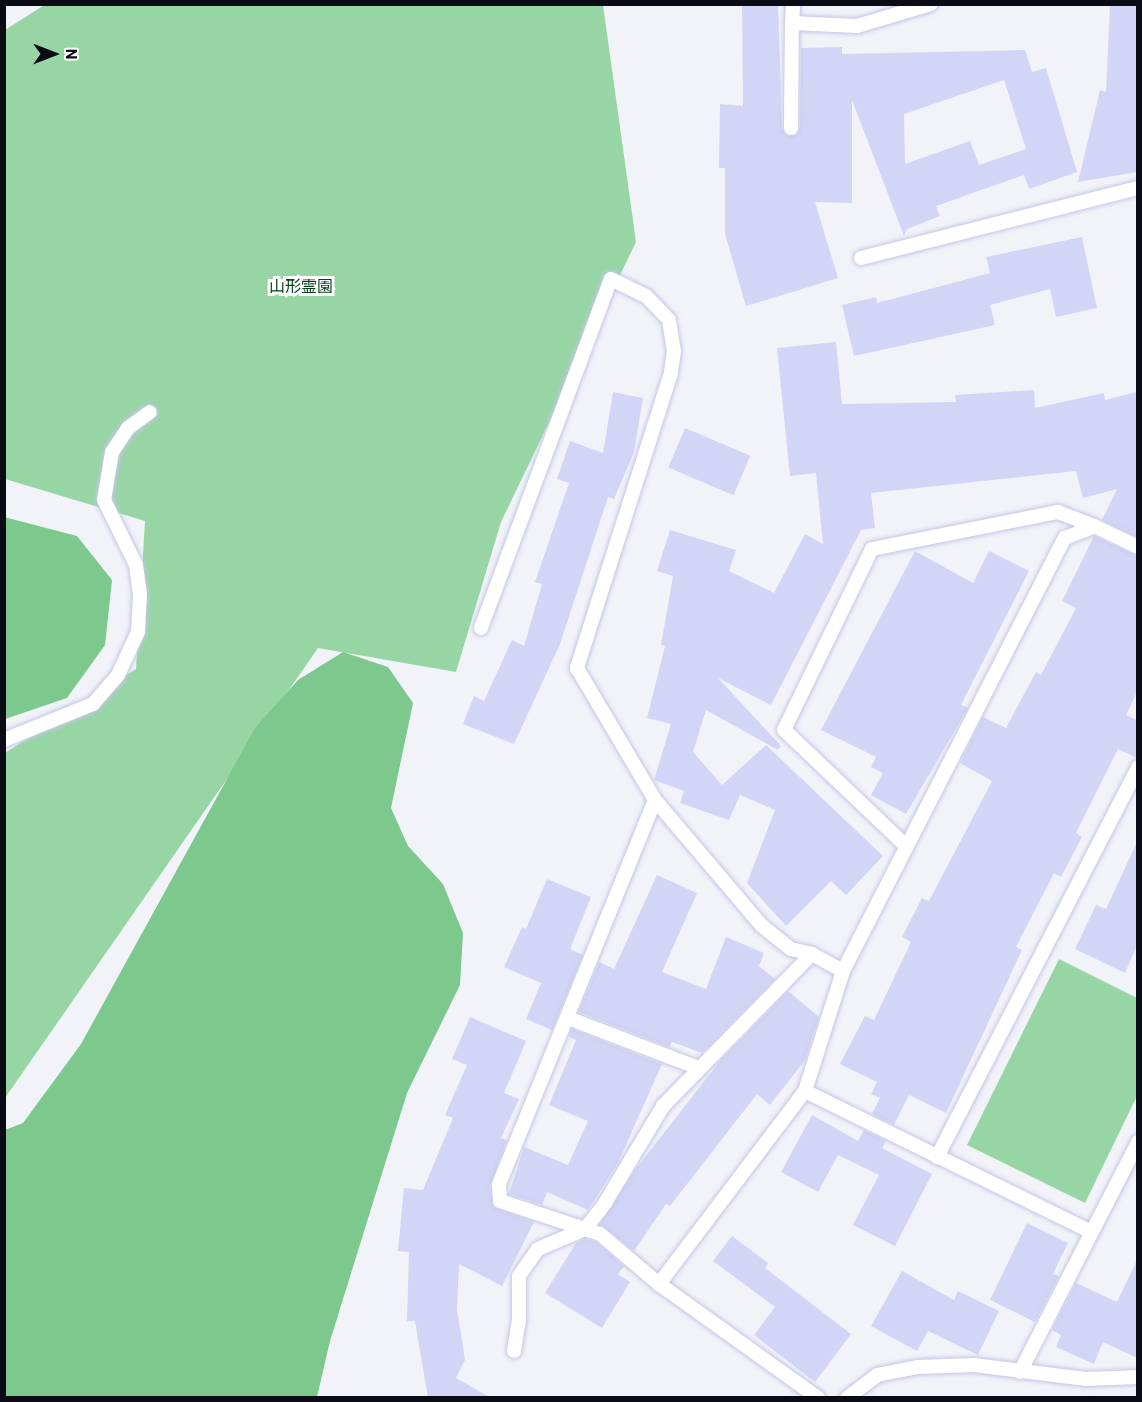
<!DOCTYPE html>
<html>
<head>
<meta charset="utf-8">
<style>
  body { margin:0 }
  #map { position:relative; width:1142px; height:1402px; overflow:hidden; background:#f2f3f9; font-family:Barlow,"Noto Sans JP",sans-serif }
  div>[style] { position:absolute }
  .green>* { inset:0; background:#97d5a4 }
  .forest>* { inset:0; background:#7cc88d }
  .building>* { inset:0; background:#d2d5f6; transform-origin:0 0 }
  .roads { filter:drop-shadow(0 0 2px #c3c6e6) drop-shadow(0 0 2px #c3c6e6) }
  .lane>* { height:14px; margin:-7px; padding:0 7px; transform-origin:7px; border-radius:7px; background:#fff }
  span { translate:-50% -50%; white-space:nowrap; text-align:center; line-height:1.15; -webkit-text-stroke:6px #fff; paint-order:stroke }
  .park-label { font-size:16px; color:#07421d }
  .frame { position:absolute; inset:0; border:6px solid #0a0b15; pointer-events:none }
  .north { position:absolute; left:24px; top:24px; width:60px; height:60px; -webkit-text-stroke:4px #fff; paint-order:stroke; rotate:90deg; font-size:16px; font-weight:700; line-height:24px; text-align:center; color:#0a0b15 }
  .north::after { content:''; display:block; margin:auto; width:21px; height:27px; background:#0a0b15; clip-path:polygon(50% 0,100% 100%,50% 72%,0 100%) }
</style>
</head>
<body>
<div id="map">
  <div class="green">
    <i style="clip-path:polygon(46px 4px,603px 5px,636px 242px,501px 522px,456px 672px,318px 648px,5px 1098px,5px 753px,136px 669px,145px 521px,5px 479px,5px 30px)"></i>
    <i style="clip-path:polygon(1059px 959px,1137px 998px,1137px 1096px,1085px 1203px,967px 1145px)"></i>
  </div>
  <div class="forest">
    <i style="clip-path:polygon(4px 517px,77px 536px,112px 580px,105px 645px,67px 698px,5px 719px)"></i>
    <i style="clip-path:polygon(343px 652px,388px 667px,413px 703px,391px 808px,408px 846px,443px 884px,463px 933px,460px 985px,407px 1093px,330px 1341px,317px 1397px,5px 1397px,5px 1130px,23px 1123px,81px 1044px,255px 728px,298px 680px)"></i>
  </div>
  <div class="building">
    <i style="clip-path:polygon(evenodd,742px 4px,778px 4px,782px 128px,787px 136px,796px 135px,800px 129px,801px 48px,842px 47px,842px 54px,1025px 50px,1032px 72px,1046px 68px,1077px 172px,1029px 189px,1024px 175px,936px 206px,940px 216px,907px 229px,904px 236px,852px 100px,852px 203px,815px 202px,838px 278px,746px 306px,725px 234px,725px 168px,719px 168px,720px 104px,743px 106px,742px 4px,1004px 80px,1026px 149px,979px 165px,970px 141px,905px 164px,904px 114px,1004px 80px)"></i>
    <i style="clip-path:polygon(1110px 4px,1137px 4px,1137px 172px,1078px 182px,1100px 90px,1106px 92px)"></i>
    <i style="clip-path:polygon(1082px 237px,1097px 308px,1056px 317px,1050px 289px,990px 305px,995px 325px,854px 356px,842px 305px,876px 297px,877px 303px,990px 273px,986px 257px)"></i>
    <i style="clip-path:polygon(836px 342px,842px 404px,956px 402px,955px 395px,1034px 390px,1035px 408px,1104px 393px,1105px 400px,1137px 392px,1137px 537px,1102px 520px,1117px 489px,1083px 498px,1076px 471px,871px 493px,875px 528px,861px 530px,771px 705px,718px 678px,781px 746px,778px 750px,706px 710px,693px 752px,722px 785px,766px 745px,883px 856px,846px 895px,831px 881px,786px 926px,747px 883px,775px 810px,740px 795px,729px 820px,680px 803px,684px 791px,654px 780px,671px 724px,647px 718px,665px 646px,661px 645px,673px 576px,657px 571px,670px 530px,736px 550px,729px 571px,774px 593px,805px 534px,823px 544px,816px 473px,790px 476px,777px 348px)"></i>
    <i style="clip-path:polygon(613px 392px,643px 398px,634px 452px,614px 499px,608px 497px,560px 644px,514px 744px,463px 724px,474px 696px,484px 701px,512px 640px,524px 646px,542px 584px,535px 582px,569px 483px,557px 479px,570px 441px,603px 453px)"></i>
    <i style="left:685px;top:428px;width:71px;height:43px;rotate:23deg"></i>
    <i style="clip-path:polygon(1094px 536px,1137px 556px,1137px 692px,1126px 715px,1137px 720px,1137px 758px,1118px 749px,1076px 833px,1082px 837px,1061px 877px,1054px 873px,1016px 947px,1022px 950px,946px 1113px,909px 1095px,894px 1125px,872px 1114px,880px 1098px,871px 1094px,877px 1082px,840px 1064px,865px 1016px,874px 1020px,911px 942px,902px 937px,922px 898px,929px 901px,992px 781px,960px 763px,983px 717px,1006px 728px,1036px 672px,1041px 675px,1076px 608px,1062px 601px)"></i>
    <i style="clip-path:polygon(915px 551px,973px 583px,989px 551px,1029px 571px,961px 705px,968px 708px,906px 814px,871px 795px,883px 773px,871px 767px,876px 757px,821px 730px)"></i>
    <i style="clip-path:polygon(1137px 842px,1137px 945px,1125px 973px,1075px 949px,1096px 905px,1106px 909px)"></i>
    <i style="clip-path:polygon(657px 875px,697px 893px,662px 972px,706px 989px,726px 937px,764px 953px,759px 966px,775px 979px,702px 1053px,672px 1042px,669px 1047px,579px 1012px,599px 962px,614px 969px)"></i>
    <i style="clip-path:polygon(547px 879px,591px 897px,570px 949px,583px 955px,552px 1030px,526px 1019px,541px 983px,504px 967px,522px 927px,526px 929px)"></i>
    <i style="clip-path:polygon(788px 991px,819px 1017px,805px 1060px,770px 1105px,757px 1094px,670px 1206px,666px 1204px,634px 1251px,600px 1224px,635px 1170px,720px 1061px)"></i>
    <i style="clip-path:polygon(470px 1017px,526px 1041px,504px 1093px,519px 1099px,501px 1138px,507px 1140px,490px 1186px,493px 1207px,534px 1222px,502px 1286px,459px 1264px,457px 1309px,465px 1360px,456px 1378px,491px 1398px,428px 1398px,415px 1321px,407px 1321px,409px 1252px,398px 1251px,404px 1188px,423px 1190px,453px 1118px,445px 1115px,467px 1065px,452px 1059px)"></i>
    <i style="clip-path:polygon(572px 1029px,662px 1064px,618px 1163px,588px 1210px,547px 1192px,542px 1205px,509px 1194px,524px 1147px,568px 1165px,588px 1121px,549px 1105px,576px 1040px,569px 1037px)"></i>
    <i style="clip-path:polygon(812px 1115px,858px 1141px,864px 1130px,886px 1141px,882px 1148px,932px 1174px,895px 1246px,853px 1225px,879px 1175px,838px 1155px,818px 1192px,781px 1172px)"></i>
    <i style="clip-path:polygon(1027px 1223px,1068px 1243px,1053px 1274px,1059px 1276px,1035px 1322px,990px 1300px)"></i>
    <i style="clip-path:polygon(732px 1236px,768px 1263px,765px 1268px,851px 1334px,815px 1382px,754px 1335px,775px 1307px,713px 1261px)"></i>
    <i style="clip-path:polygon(585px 1239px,596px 1242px,624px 1266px,618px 1274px,630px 1282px,602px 1328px,545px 1293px,576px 1243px)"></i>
    <i style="clip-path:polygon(1137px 1260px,1137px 1358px,1103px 1342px,1094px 1364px,1056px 1347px,1061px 1335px,1052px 1330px,1076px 1283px,1117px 1302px)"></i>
    <i style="clip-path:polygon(902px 1271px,954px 1300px,958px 1291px,999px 1311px,978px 1355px,928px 1331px,917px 1351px,871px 1326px)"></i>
  </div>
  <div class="roads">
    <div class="lane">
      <i style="left:793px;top:4px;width:19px;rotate:93deg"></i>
      <i style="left:792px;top:23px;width:65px;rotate:2.6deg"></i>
      <i style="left:857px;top:26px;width:77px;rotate:-16.6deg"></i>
      <i style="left:791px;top:128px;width:105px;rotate:-89.5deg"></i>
      <i style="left:861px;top:258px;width:286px;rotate:-14.2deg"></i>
      <i style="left:481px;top:628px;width:372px;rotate:-69.6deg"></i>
      <i style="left:611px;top:279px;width:39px;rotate:26deg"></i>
      <i style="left:646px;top:296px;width:33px;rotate:46deg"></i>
      <i style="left:669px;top:320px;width:31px;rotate:81deg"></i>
      <i style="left:674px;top:351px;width:22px;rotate:98deg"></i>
      <i style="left:671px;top:373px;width:310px;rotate:107.7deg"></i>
      <i style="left:577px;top:668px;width:153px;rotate:59.4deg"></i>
      <i style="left:655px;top:800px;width:164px;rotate:49.7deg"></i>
      <i style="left:761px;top:925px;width:38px;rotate:39deg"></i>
      <i style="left:791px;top:949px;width:22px;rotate:13deg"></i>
      <i style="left:812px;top:954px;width:35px;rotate:29deg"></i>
      <i style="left:4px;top:740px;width:96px;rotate:-22deg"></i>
      <i style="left:93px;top:704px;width:38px;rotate:-49deg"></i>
      <i style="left:118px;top:675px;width:47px;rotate:-65.1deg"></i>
      <i style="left:138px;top:632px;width:38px;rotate:-87deg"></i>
      <i style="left:140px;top:594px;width:29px;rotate:-98deg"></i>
      <i style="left:136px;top:565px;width:72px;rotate:-116.2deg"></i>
      <i style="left:104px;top:500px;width:49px;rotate:-80.5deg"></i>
      <i style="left:112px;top:452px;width:29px;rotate:-56deg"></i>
      <i style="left:128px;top:428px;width:27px;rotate:-36deg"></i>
      <i style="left:655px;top:800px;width:415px;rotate:112.1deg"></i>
      <i style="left:499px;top:1185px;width:16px;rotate:86deg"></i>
      <i style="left:500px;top:1201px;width:105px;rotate:18.3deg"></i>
      <i style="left:600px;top:1234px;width:77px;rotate:40.3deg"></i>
      <i style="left:659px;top:1284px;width:196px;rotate:35.6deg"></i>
      <i style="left:906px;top:846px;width:168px;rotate:-136.4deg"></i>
      <i style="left:784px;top:730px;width:201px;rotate:-64.1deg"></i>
      <i style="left:872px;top:549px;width:190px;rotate:-11.3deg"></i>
      <i style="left:1058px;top:512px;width:39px;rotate:21deg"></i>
      <i style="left:568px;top:1018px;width:139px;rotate:21deg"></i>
      <i style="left:805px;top:1091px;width:319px;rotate:26.2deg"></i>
      <i style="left:937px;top:1157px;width:439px;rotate:-62.7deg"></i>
      <i style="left:659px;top:1284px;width:242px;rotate:-52.9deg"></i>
      <i style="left:805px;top:1091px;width:126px;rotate:-72.4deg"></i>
      <i style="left:843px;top:971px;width:487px;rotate:-62.9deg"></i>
      <i style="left:1065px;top:538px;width:31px;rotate:-22deg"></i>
      <i style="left:1094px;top:526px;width:49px;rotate:25.5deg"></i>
      <i style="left:514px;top:1351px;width:32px;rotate:-81deg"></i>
      <i style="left:519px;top:1319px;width:43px;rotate:-90deg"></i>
      <i style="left:519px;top:1276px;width:33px;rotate:-55deg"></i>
      <i style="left:538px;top:1249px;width:51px;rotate:-23.1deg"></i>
      <i style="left:585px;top:1229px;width:33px;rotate:-52deg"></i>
      <i style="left:605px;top:1203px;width:113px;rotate:-59.1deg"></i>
      <i style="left:663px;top:1106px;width:213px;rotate:-45.6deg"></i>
      <i style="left:1020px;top:1372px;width:259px;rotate:-62.8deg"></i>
      <i style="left:847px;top:1398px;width:38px;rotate:-37deg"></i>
      <i style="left:877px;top:1375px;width:42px;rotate:-11deg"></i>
      <i style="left:918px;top:1367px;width:56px;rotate:-2deg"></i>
      <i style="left:974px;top:1365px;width:113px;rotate:7.1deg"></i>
      <i style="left:1086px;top:1379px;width:52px;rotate:-2.2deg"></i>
    </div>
  </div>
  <div class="park-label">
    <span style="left:301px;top:286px">山形霊園</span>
  </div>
  <div class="frame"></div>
  <div class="north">N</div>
</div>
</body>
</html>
